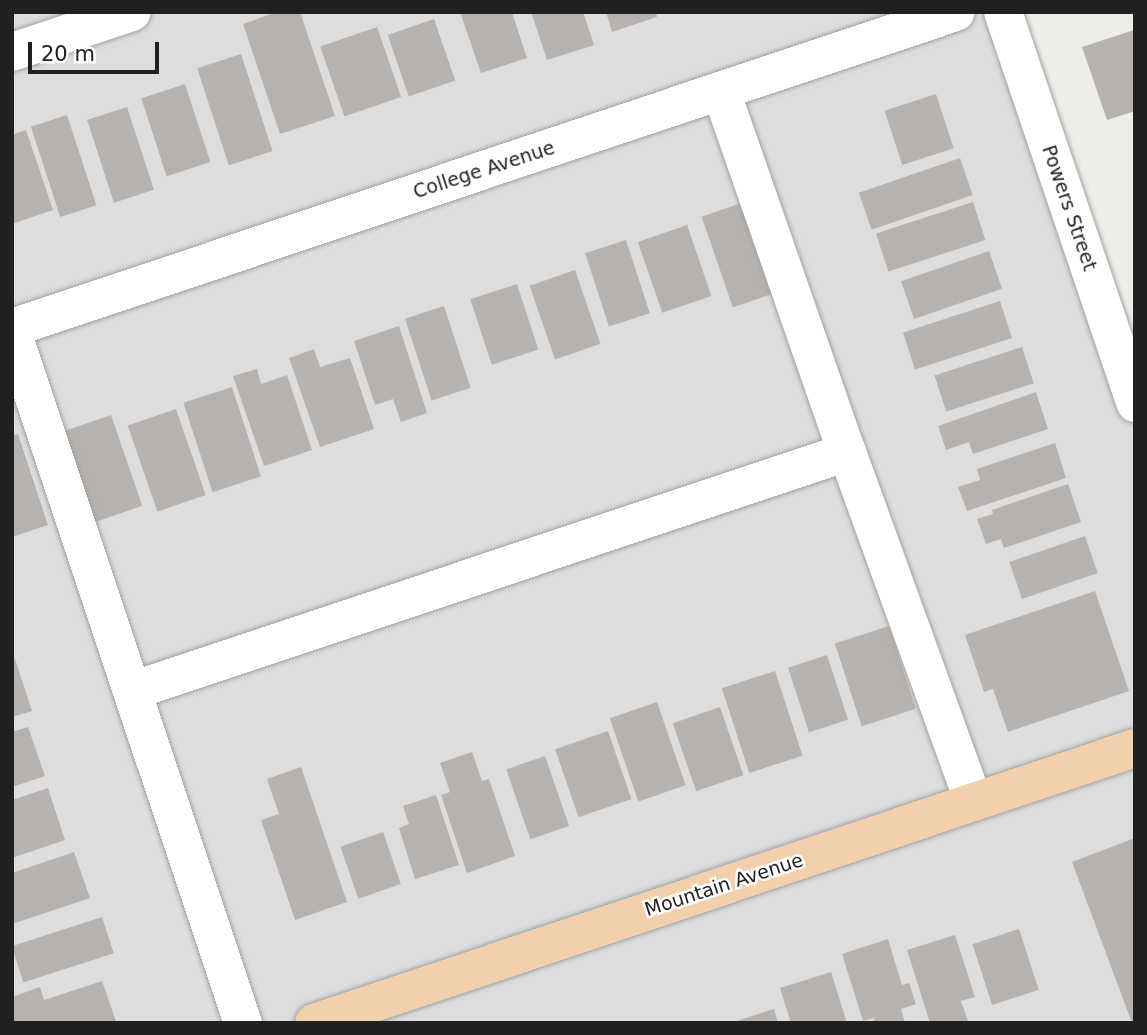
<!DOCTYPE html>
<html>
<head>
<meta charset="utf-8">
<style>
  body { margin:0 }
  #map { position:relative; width:1147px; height:1035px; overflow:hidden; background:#efede8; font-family:"DejaVu Sans",sans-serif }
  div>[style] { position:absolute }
  .residential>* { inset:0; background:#dedddd }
  .building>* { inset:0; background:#b8b2ae; transform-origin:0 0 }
  .roads { filter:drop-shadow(0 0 2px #a1a1a1) drop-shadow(0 0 2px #a1a1a1) }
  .minor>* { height:38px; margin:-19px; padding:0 19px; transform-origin:19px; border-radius:19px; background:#fff }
  .major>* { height:38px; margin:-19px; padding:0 19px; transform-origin:19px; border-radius:19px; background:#f1d0ab }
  span { translate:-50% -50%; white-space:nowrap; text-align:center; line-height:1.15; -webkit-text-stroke:5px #fff; paint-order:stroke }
  .street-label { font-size:19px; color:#202020 }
  .frame { position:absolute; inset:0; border:14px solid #202020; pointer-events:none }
  .scale { position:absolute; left:28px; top:42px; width:131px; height:32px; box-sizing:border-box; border:4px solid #202020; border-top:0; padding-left:9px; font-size:21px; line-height:24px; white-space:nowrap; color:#202020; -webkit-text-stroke:5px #fff; paint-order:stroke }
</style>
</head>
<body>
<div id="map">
  <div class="residential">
    <i style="clip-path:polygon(12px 12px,1003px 12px,1135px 374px,1135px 1023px,12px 1023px)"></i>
  </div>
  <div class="building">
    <i style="clip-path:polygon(277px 12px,300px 12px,335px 116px,280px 134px,243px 24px)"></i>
    <i style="clip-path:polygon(460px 12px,512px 12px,527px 58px,481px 73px)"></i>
    <i style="clip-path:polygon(531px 12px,583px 12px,594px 45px,547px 60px)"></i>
    <i style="clip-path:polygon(606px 12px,656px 12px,657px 17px,612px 32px)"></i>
    <i style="left:434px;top:19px;width:65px;height:49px;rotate:71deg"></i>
    <i style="left:377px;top:27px;width:74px;height:60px;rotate:71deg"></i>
    <i style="clip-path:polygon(1134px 30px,1135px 111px,1107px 120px,1082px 47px)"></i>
    <i style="left:241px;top:54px;width:102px;height:46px;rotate:72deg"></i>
    <i style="left:185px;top:84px;width:82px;height:46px;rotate:72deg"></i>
    <i style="left:936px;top:94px;width:57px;height:54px;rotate:72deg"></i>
    <i style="left:127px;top:107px;width:87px;height:42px;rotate:72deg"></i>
    <i style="left:67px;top:115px;width:95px;height:38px;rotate:72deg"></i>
    <i style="clip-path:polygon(26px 130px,53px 210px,12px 224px,12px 135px)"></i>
    <i style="left:960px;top:158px;width:39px;height:107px;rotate:71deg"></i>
    <i style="left:747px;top:201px;width:96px;height:48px;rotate:71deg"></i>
    <i style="left:973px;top:202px;width:40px;height:102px;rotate:72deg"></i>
    <i style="left:687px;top:225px;width:75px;height:52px;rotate:71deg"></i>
    <i style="left:626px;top:240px;width:77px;height:43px;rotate:72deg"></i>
    <i style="left:989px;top:251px;width:40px;height:93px;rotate:71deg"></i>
    <i style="left:575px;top:270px;width:78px;height:48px;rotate:71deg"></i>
    <i style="left:517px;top:284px;width:69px;height:49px;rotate:72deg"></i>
    <i style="left:1000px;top:301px;width:39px;height:102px;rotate:72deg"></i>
    <i style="left:444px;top:306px;width:86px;height:41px;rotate:72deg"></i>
    <i style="clip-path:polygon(399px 326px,427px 413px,401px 422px,393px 399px,375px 405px,354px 341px)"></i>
    <i style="left:1022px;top:347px;width:38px;height:92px;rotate:72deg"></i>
    <i style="clip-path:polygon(314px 349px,320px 367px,350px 358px,374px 429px,320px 447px,289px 358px)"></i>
    <i style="clip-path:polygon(257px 369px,261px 384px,287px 375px,312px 450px,264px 466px,233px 376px)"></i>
    <i style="left:232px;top:387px;width:94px;height:51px;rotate:72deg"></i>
    <i style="clip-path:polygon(1036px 392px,1048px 429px,973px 454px,969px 442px,946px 450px,938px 426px)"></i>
    <i style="left:176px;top:409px;width:91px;height:51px;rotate:71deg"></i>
    <i style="left:111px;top:415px;width:96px;height:61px;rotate:71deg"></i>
    <i style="clip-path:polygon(18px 434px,48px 525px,12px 537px,12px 436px)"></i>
    <i style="clip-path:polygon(1055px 443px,1066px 478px,967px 511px,958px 487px,980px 480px,977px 469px)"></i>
    <i style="clip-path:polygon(1068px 484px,1081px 522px,1004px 548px,1001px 539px,986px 544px,977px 519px,993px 514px,992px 510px)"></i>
    <i style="left:1085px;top:536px;width:39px;height:80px;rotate:71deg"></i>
    <i style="clip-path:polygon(1095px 591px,1129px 691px,1008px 732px,993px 689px,984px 692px,965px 635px)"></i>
    <i style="left:889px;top:626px;width:87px;height:57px;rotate:72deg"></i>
    <i style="left:827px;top:655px;width:68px;height:41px;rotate:72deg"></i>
    <i style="clip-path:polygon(15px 659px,32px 711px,12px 717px,12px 660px)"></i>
    <i style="left:775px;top:671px;width:89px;height:56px;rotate:72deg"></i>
    <i style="left:657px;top:702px;width:88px;height:50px;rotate:71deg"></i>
    <i style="left:720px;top:707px;width:72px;height:50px;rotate:71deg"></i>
    <i style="clip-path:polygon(28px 727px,45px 776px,12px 787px,12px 732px)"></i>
    <i style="left:608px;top:731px;width:72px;height:56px;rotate:71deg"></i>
    <i style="clip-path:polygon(472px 752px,482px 781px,489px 779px,515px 856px,467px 873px,441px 795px,450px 792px,440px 763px)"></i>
    <i style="left:545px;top:756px;width:74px;height:41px;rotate:71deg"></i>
    <i style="clip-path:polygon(301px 767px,347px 902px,295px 920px,261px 820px,279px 814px,267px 779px)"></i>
    <i style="clip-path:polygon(48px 788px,65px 840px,12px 858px,12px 800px)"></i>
    <i style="clip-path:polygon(436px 795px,459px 865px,415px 879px,399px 828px,409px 824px,403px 806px)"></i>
    <i style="left:383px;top:832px;width:55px;height:45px;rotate:71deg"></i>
    <i style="clip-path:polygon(1135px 838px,1135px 1023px,1132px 1023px,1072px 862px)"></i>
    <i style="clip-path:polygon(74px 852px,90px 898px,12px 924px,12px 873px)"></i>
    <i style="left:102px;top:917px;width:38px;height:95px;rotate:72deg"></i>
    <i style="left:1019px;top:929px;width:64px;height:49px;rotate:72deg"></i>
    <i style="clip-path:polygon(955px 935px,975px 997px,961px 1001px,968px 1021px,930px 1023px,907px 950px)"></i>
    <i style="clip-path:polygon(888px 939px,902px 985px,909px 983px,916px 1004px,901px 1009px,905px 1023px,875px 1023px,874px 1018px,863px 1021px,842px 954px)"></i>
    <i style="clip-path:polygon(831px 972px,847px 1023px,791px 1023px,780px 988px)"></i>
    <i style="clip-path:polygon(102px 981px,116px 1021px,12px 1023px,12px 997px,40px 987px,44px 1000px)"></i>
    <i style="clip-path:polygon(774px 1009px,778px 1023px,733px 1023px,733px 1022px)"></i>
  </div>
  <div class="roads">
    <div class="minor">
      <i style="left:1003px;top:12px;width:413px;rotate:71.3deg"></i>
      <i style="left:12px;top:52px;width:126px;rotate:-18.4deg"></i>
      <i style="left:721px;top:91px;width:382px;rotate:70.8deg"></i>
      <i style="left:12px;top:328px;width:995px;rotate:-18.51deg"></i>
      <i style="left:12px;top:332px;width:729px;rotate:71.52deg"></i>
      <i style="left:132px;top:691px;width:754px;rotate:-18.48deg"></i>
      <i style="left:847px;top:452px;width:372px;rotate:70.1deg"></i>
    </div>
    <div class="major">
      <i style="left:314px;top:1023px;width:866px;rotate:-18.52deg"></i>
    </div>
  </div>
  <div class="street-label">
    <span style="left:484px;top:170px;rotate:-18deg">College Avenue</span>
    <span style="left:1069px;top:208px;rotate:71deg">Powers Street</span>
    <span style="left:724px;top:885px;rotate:-18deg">Mountain Avenue</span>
  </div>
  <div class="frame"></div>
  <div class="scale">20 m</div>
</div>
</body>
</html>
